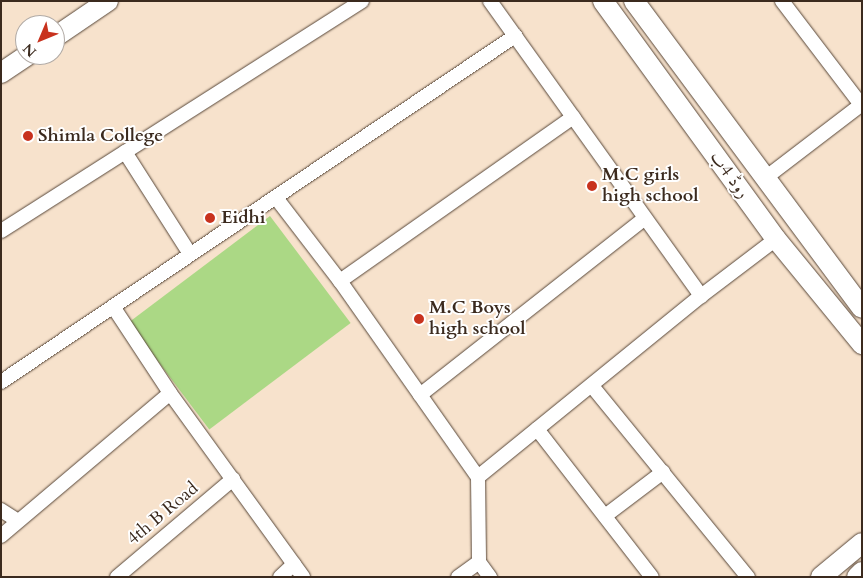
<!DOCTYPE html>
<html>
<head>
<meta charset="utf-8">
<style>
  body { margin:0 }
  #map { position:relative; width:863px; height:578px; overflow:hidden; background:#f7e2cc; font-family:Cardo,Amiri,serif }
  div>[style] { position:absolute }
  .green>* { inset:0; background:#abd885; transform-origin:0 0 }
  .roads { filter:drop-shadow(0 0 1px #574638) drop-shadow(0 0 1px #574638) }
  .street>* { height:14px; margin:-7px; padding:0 7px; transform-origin:7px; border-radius:7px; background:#fff }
  .secondary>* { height:20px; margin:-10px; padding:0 10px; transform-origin:10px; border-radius:10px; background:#fff }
  .dots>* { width:14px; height:14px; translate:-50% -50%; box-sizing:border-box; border:2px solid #fff; border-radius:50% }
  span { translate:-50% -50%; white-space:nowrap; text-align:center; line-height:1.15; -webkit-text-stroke:4px #fff; paint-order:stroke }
  .poi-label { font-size:18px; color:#3b2a1e; font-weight:700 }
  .left { translate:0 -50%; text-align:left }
  .street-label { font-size:18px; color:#3b2a1e }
  .frame { position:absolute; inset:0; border:2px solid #3b2a1e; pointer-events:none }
  .north { position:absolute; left:15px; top:15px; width:50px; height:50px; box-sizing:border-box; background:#fff; border:1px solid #b1aaa5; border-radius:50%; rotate:225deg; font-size:14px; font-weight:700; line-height:20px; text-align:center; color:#3b2a1e }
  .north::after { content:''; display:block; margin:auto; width:18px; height:22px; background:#c8321e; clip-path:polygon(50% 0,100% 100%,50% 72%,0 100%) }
</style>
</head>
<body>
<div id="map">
  <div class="green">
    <i style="left:270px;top:216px;width:134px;height:177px;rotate:53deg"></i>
  </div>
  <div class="roads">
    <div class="street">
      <i style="left:490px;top:1px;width:363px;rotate:54.4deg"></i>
      <i style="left:782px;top:1px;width:132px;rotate:52.7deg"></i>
      <i style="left:125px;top:152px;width:121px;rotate:57.5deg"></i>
      <i style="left:764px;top:179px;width:123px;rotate:-37.4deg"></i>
      <i style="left:277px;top:199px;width:103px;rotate:52.5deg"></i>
      <i style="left:340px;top:281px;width:240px;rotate:54.9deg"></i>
      <i style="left:478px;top:477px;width:85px;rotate:89.3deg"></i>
      <i style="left:479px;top:562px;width:26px;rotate:144deg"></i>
      <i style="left:1px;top:231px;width:428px;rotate:-32.5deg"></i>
      <i style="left:340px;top:281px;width:285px;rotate:-35.1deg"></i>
      <i style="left:114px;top:308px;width:102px;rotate:56.6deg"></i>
      <i style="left:170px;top:393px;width:227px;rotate:54.1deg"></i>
      <i style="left:1px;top:382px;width:620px;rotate:-33.95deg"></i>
      <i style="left:592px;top:386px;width:247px;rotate:50.8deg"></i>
      <i style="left:420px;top:395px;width:286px;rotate:-38.2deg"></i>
      <i style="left:537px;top:429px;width:187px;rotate:52.2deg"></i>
      <i style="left:478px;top:477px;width:287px;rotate:-39.1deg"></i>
      <i style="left:701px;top:296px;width:94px;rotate:-37.2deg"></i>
      <i style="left:1px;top:510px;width:20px;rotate:33deg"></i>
      <i style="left:605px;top:516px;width:73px;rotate:-37.2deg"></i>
      <i style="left:1px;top:536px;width:221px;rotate:-40.2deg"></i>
      <i style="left:479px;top:562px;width:19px;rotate:54deg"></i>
      <i style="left:117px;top:577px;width:152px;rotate:-40.2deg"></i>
      <i style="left:280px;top:577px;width:19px;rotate:-43deg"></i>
    </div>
    <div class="secondary">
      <i style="left:603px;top:1px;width:294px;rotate:54deg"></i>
      <i style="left:776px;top:239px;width:136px;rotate:50.7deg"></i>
      <i style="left:634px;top:1px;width:382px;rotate:53.4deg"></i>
      <i style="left:55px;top:37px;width:64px;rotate:-34.2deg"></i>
      <i style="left:1px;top:73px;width:32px;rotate:-34deg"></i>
      <i style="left:821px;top:577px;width:53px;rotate:-39.7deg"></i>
      <i style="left:857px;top:577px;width:7px;rotate:-45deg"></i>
    </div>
  </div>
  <div class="dots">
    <i style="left:28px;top:136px;background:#c8321e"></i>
    <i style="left:592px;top:186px;background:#c8321e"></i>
    <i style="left:210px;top:218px;background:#c8321e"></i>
    <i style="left:419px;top:319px;background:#c8321e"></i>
  </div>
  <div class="poi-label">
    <span class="left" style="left:38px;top:136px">Shimla College</span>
    <span class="left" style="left:602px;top:186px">M.C girls<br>high school</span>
    <span class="left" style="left:221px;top:218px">Eidhi</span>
    <span class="left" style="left:429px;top:319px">M.C Boys<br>high school</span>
  </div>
  <div class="street-label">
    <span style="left:729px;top:175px;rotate:54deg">روڈ 4ب</span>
    <span style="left:163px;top:514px;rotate:-40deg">4th B Road</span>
  </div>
  <div class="frame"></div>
  <div class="north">N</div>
</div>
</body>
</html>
